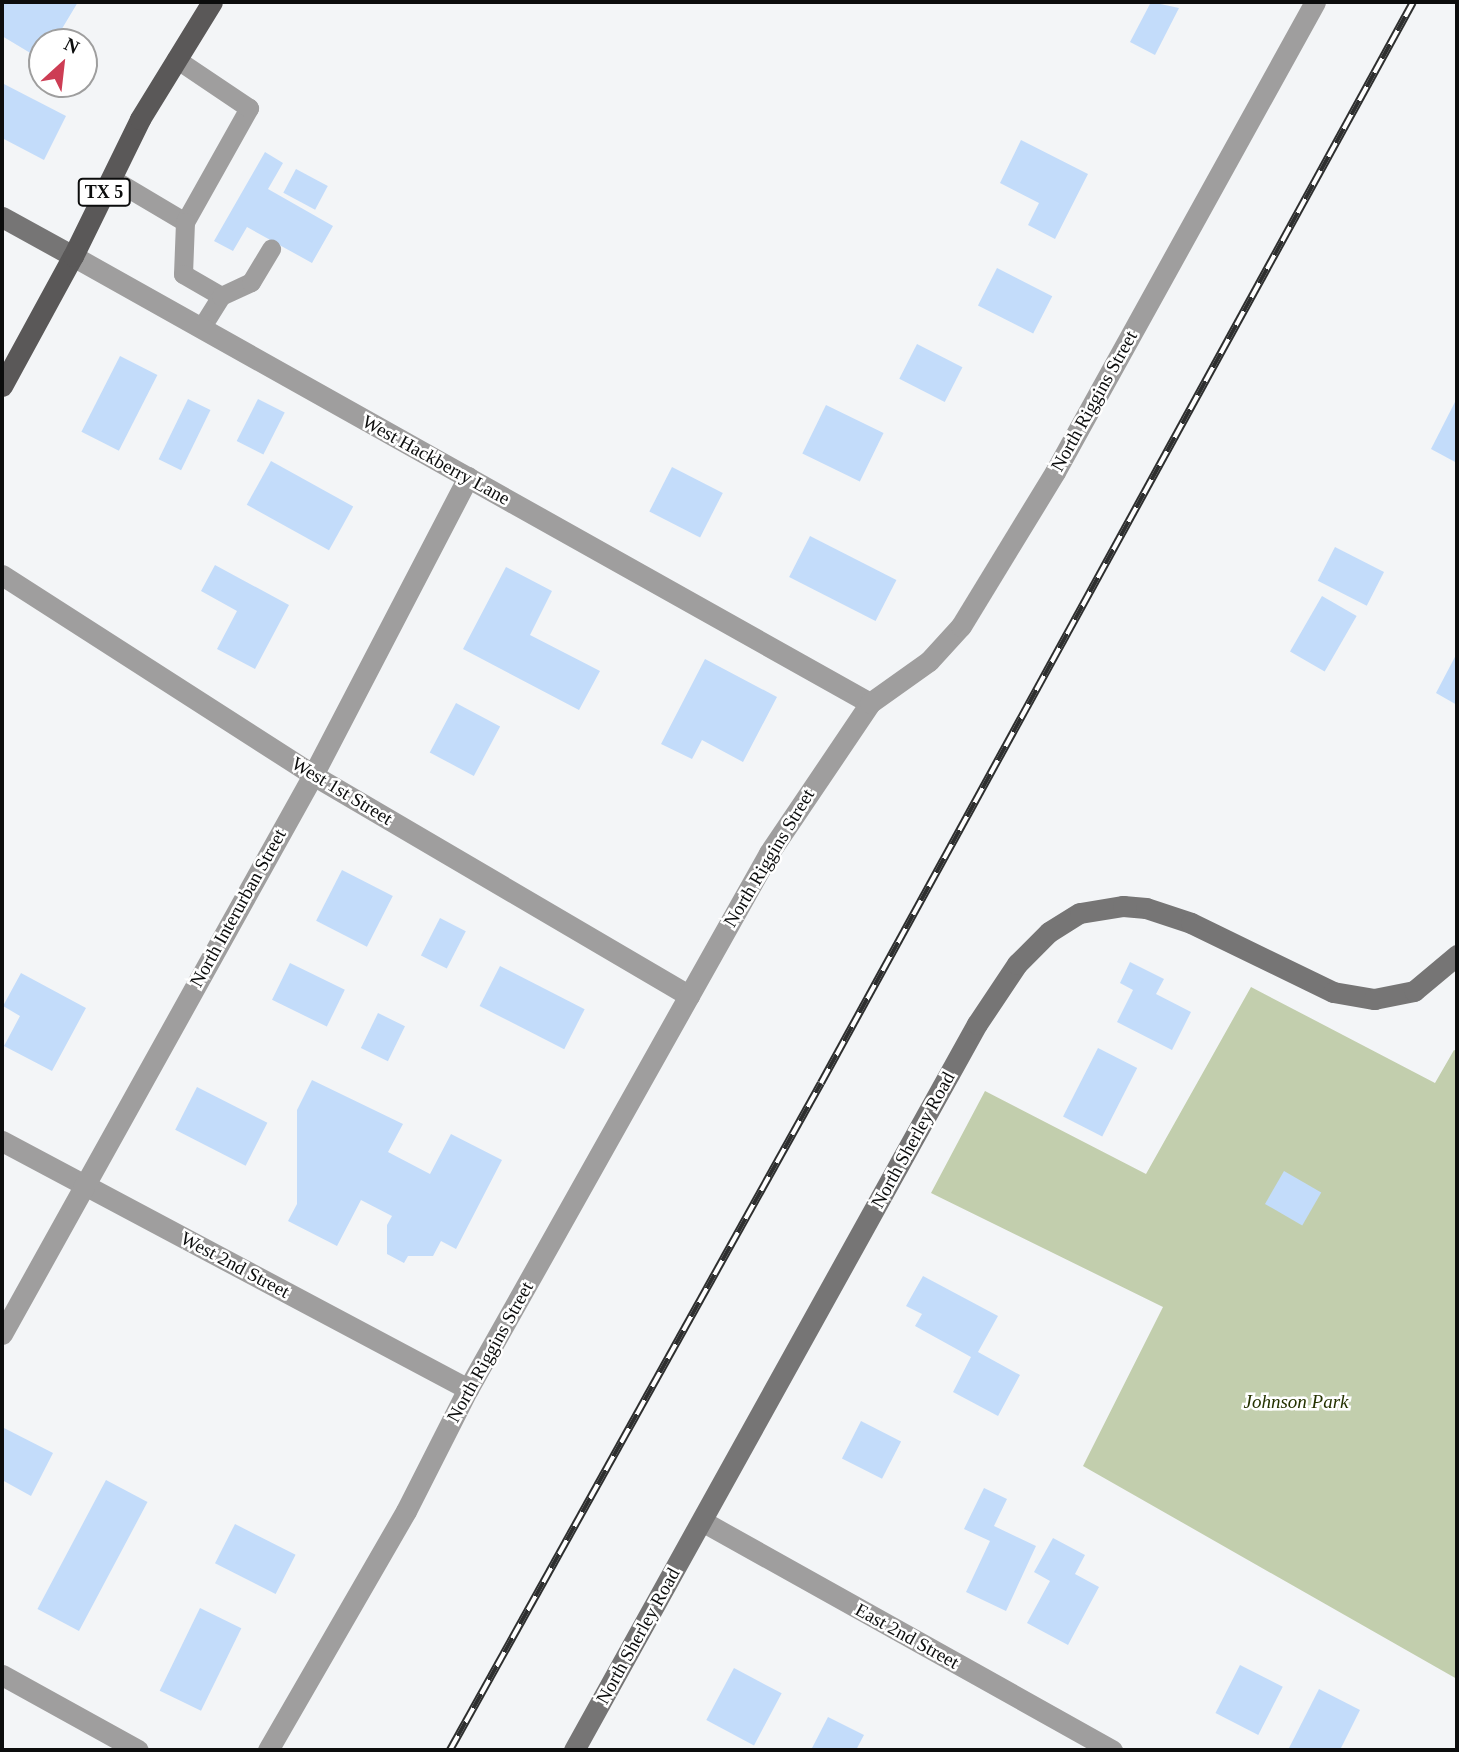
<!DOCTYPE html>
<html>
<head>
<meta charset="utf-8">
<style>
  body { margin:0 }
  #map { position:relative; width:1459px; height:1752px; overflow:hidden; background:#f3f5f7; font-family:Georgia,serif }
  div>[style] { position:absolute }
  .green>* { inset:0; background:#c2cead }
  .building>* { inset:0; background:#c3dcfa; transform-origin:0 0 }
  .lane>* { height:19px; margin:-9.5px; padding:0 9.5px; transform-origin:9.5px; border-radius:9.5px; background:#9f9e9e }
  .street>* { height:21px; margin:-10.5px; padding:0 10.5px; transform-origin:10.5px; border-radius:10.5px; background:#9f9e9e }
  .secondary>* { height:21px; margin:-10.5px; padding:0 10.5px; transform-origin:10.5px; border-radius:10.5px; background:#767575 }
  .primary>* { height:21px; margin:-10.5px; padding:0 10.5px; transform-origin:10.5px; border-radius:10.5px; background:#5a5858 }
  .rail>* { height:8px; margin-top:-4px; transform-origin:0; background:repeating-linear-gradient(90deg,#fff 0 16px,#2e2f2f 0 32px); box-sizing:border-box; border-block:2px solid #2e2f2f }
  span { translate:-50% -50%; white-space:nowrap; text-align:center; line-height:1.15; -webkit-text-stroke:5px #fff; paint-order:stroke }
  .shield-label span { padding:2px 5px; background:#fff; border:2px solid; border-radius:5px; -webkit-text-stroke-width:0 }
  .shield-label { font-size:18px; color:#0c0d0d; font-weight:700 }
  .street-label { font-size:19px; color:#0c0d0d }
  .park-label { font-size:19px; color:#253201; font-style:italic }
  .frame { position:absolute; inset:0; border:4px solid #0c0d0d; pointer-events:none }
  .north { position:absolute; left:28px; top:28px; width:70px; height:70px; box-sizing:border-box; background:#fff; border:2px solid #9e9e9e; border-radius:50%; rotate:27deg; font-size:19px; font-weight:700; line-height:28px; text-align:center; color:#0c0d0d }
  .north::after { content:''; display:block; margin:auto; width:24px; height:32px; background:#cd3d54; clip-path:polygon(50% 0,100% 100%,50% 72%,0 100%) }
</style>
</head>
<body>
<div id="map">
  <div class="green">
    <i style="clip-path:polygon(1251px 987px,1435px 1083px,1454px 1050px,1457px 1051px,1457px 1679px,1083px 1466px,1163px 1307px,931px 1193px,985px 1091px,1146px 1174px)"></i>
  </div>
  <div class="building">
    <i style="clip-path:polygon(2px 2px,78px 2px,54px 42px,42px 42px,42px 60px,2px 36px)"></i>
    <i style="clip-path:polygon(1151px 2px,1179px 8px,1155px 55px,1130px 42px)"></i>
    <i style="clip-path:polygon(2px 83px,66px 116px,44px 160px,2px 138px)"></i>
    <i style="clip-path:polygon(1021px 140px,1088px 174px,1055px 239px,1028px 225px,1039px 203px,1000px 183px)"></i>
    <i style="clip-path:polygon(265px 152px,283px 163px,268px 189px,333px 226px,312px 263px,247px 227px,233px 251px,214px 241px)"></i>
    <i style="left:296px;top:169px;width:36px;height:27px;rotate:28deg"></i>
    <i style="left:997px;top:268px;width:62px;height:42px;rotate:27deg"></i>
    <i style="left:917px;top:344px;width:51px;height:39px;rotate:27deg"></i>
    <i style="left:120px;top:356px;width:42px;height:85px;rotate:27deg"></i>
    <i style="clip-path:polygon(1457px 398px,1457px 463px,1431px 449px)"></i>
    <i style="left:188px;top:399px;width:25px;height:67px;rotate:26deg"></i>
    <i style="left:258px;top:399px;width:30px;height:47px;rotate:27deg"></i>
    <i style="left:826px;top:405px;width:64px;height:54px;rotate:26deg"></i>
    <i style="left:271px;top:461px;width:94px;height:50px;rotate:29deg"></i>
    <i style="left:672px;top:467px;width:57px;height:50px;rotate:27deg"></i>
    <i style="left:810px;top:536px;width:97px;height:46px;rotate:27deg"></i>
    <i style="left:1335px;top:547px;width:55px;height:38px;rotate:27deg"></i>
    <i style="clip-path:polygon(215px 565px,289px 605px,255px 669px,217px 649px,237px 611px,201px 591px)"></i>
    <i style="clip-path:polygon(506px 567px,552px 591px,530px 635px,600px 671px,579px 710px,463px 649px)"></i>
    <i style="left:1322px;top:596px;width:40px;height:64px;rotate:30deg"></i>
    <i style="clip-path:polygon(1457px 653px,1457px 705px,1436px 693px)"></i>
    <i style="clip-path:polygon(705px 659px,777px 697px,743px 762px,702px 740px,692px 759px,661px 744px)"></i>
    <i style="left:456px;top:703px;width:50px;height:56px;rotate:28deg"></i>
    <i style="left:342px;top:870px;width:57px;height:57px;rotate:27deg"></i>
    <i style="left:440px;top:918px;width:29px;height:42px;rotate:27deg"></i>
    <i style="clip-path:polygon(1130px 962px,1164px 979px,1156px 994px,1191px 1012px,1172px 1050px,1117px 1022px,1133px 990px,1120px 983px)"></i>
    <i style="left:290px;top:963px;width:61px;height:41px;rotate:26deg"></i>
    <i style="left:500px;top:966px;width:95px;height:45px;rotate:27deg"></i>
    <i style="clip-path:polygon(21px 973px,86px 1008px,52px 1071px,4px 1046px,20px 1016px,3px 1006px)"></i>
    <i style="left:378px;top:1013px;width:30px;height:39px;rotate:26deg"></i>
    <i style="left:1098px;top:1048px;width:44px;height:77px;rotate:27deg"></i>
    <i style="clip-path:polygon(312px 1080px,403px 1124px,388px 1152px,430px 1174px,451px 1134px,502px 1160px,456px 1249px,441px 1241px,433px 1256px,408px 1256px,404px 1263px,387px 1254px,387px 1225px,392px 1216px,361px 1200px,337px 1246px,288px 1221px,297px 1204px,297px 1110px)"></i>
    <i style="left:197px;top:1087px;width:79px;height:48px;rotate:27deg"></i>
    <i style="left:1284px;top:1171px;width:43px;height:38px;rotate:30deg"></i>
    <i style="clip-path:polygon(923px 1276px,998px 1316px,978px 1352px,1020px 1375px,998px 1416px,953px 1392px,971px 1357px,915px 1326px,922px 1314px,906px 1306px)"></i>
    <i style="left:861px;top:1421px;width:45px;height:42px;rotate:27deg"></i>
    <i style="clip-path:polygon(2px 1427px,53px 1453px,31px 1496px,2px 1480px)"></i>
    <i style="left:106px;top:1480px;width:47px;height:146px;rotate:28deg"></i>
    <i style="clip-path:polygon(984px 1488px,1007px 1499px,994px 1526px,1036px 1546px,1006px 1611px,966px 1592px,990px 1541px,964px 1529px)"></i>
    <i style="left:235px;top:1524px;width:68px;height:44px;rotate:27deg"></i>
    <i style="clip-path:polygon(1053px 1538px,1085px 1555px,1075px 1574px,1099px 1587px,1068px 1645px,1027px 1623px,1050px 1581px,1034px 1572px)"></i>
    <i style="left:200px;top:1608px;width:46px;height:92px;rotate:26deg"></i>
    <i style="left:1240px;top:1665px;width:48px;height:54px;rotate:27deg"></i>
    <i style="left:734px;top:1668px;width:54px;height:59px;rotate:28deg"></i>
    <i style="clip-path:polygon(1319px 1689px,1360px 1710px,1340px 1750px,1288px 1750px)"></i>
    <i style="clip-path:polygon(828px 1717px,864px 1735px,856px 1750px,811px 1750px)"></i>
  </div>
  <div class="lane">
    <i style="left:111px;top:178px;width:86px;rotate:30.7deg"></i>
    <i style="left:185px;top:222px;width:131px;rotate:-60.7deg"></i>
    <i style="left:249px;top:108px;width:88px;rotate:-146.1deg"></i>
    <i style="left:185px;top:222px;width:52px;rotate:92.2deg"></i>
    <i style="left:183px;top:274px;width:44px;rotate:30.1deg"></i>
    <i style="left:221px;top:296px;width:38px;rotate:122deg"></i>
    <i style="left:221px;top:296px;width:33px;rotate:-25deg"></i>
    <i style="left:251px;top:282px;width:39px;rotate:-59deg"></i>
  </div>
  <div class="street">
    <i style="left:73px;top:256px;width:914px;rotate:29.29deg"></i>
    <i style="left:2px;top:575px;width:370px;rotate:32.7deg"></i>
    <i style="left:313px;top:775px;width:436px;rotate:30.4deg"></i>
    <i style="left:2px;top:1141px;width:528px;rotate:28.02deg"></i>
    <i style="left:2px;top:1334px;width:640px;rotate:-60.91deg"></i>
    <i style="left:313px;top:775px;width:336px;rotate:-62.5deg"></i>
    <i style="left:702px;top:1521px;width:470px;rotate:29.2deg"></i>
    <i style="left:2px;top:1675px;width:155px;rotate:28.9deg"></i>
    <i style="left:268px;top:1750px;width:276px;rotate:-60deg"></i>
    <i style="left:406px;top:1511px;width:137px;rotate:-63.1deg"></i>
    <i style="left:468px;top:1389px;width:615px;rotate:-60.68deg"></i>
    <i style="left:769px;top:853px;width:181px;rotate:-56deg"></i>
    <i style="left:870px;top:703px;width:72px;rotate:-35.4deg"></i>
    <i style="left:929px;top:661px;width:47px;rotate:-47.6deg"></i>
    <i style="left:961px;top:626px;width:180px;rotate:-58.6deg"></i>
    <i style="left:1055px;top:472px;width:537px;rotate:-61.05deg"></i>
  </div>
  <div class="secondary">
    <i style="left:2px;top:217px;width:81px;rotate:28.8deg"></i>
    <i style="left:574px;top:1750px;width:830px;rotate:-60.97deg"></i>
    <i style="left:977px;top:1024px;width:72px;rotate:-56.3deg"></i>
    <i style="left:1017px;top:964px;width:45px;rotate:-45deg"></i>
    <i style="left:1049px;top:932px;width:36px;rotate:-32deg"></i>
    <i style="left:1080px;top:913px;width:44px;rotate:-9.2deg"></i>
    <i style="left:1123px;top:906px;width:23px;rotate:5deg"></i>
    <i style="left:1146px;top:908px;width:47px;rotate:18.4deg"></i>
    <i style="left:1191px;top:923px;width:158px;rotate:25.9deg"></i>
    <i style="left:1333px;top:992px;width:42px;rotate:9.7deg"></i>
    <i style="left:1374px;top:999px;width:41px;rotate:-11.3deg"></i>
    <i style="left:1414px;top:991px;width:56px;rotate:-39.9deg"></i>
  </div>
  <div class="primary">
    <i style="left:2px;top:386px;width:148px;rotate:-61.4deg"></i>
    <i style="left:73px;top:256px;width:153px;rotate:-63.9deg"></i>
    <i style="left:140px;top:119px;width:137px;rotate:-58.4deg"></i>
  </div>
  <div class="rail">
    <i style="left:450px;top:1750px;width:763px;rotate:-60.92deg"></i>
    <i style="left:821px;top:1083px;width:1232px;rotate:-61.29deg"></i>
  </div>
  <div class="shield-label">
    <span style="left:104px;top:192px">TX 5</span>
  </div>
  <div class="street-label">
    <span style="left:1094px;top:401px;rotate:-61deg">North Riggins Street</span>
    <span style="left:436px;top:460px;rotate:29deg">West Hackberry Lane</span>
    <span style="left:342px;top:791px;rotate:31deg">West 1st Street</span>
    <span style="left:769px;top:858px;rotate:-59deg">North Riggins Street</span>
    <span style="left:238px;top:908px;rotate:-61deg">North Interurban Street</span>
    <span style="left:913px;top:1140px;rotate:-61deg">North Sherley Road</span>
    <span style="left:235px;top:1265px;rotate:28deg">West 2nd Street</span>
    <span style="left:490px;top:1352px;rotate:-61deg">North Riggins Street</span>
    <span style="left:638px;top:1636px;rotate:-61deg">North Sherley Road</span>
    <span style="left:907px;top:1636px;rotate:29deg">East 2nd Street</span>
  </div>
  <div class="park-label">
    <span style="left:1296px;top:1402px">Johnson Park</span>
  </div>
  <div class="frame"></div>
  <div class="north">N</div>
</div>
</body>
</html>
